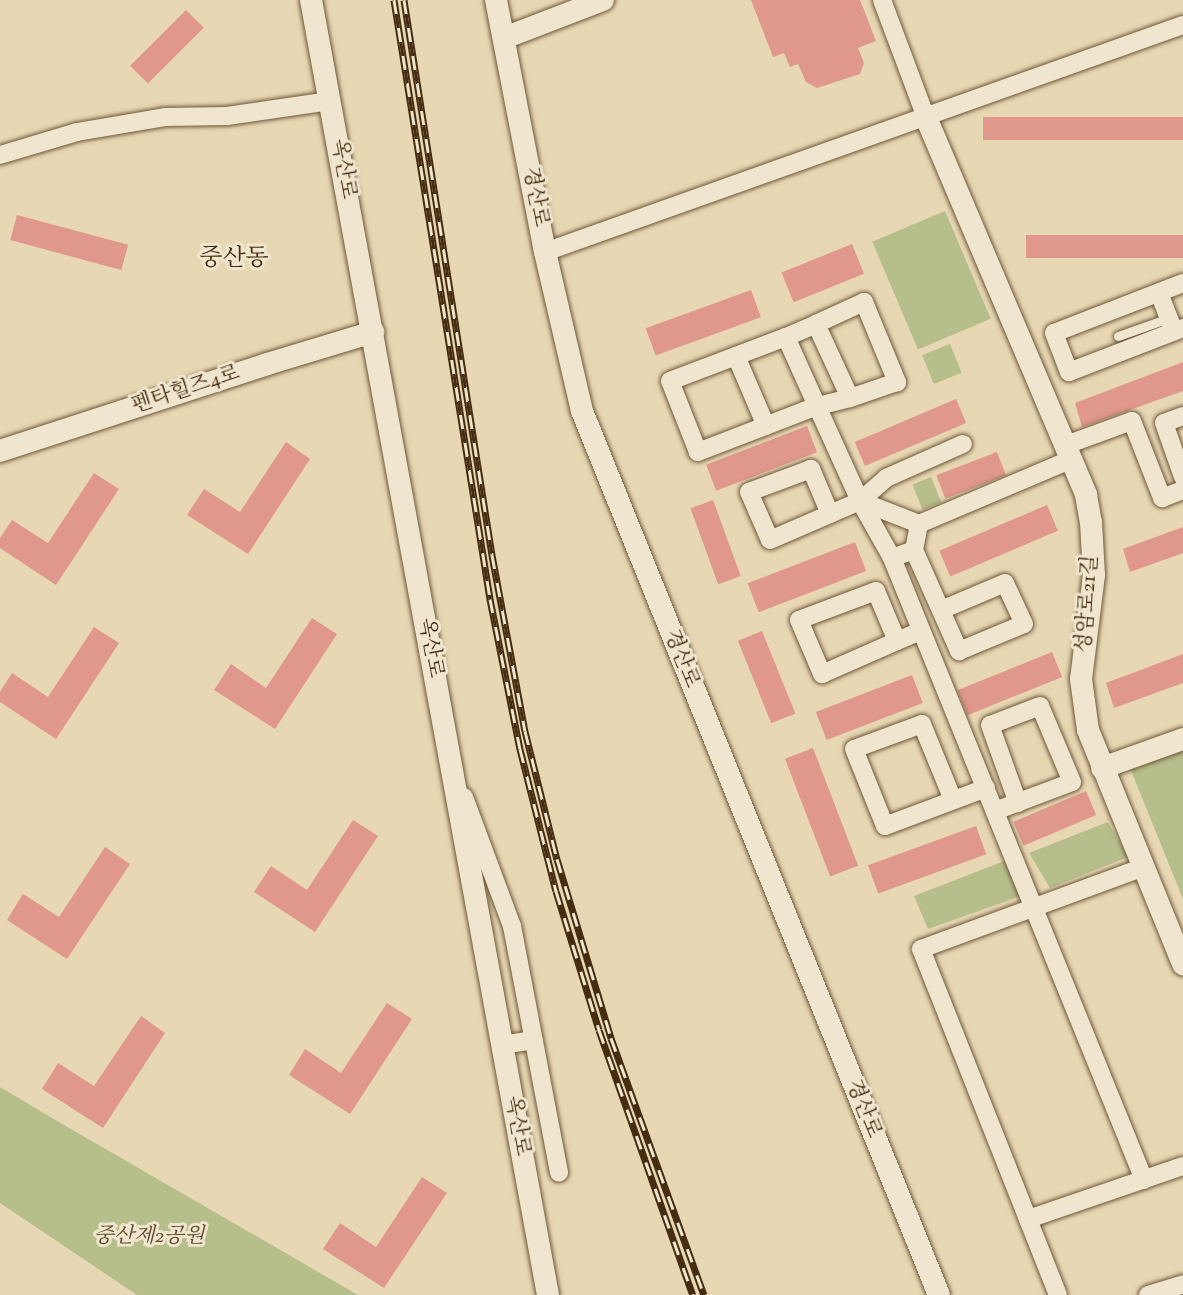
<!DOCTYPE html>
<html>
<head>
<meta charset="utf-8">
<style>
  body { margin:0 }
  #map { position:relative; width:1183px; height:1295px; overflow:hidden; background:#e8d7b3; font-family:"Sorts Mill Goudy","Noto Serif KR",serif }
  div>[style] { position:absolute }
  .green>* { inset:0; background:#b6be8c; transform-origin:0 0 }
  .building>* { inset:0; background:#e0978c; transform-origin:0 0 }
  .roads { filter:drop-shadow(0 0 2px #6d5839) drop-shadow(0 0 2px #6d5839) }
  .service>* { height:9px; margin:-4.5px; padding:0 4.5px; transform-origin:4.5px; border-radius:4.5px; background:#f0e5ce }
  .minor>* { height:18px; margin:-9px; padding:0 9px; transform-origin:9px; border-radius:9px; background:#f0e5ce }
  .tertiary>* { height:22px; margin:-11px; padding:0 11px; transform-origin:11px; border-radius:11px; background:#f0e5ce }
  .rail>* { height:7px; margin-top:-3.5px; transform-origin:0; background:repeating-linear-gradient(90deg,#f0e5ce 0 14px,#442d10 0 28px); box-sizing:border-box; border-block:2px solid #442d10 }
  span { translate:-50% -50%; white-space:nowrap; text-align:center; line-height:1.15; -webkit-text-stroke:6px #f0e5ce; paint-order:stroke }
  .street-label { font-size:21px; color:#442d10 }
  .park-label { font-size:21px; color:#5b4a29; font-style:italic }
  .quarter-label { font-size:24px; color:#442d10 }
</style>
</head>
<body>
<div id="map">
  <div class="green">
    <i style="left:945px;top:211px;width:117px;height:79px;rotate:67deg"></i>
    <i style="left:950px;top:344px;width:31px;height:30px;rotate:68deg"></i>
    <i style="left:931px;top:477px;width:27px;height:20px;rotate:68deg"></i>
    <i style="clip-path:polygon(1183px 731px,1183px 899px,1124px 753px)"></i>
    <i style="clip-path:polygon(1108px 822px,1128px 857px,1050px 888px,1029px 853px)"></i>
    <i style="clip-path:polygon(1012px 858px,1032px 892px,928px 929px,914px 896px)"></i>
    <i style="clip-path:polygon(0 1087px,52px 1118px,358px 1295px,137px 1295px,0 1203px)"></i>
  </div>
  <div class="building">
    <i style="clip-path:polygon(751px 0,860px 0,876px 41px,858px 48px,864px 63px,860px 74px,817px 88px,806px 82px,798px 64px,790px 67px,784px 53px,773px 57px)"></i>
    <i style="left:186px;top:10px;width:25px;height:79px;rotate:45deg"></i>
    <i style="left:1183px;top:117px;width:23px;height:200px;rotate:90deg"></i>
    <i style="left:17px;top:215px;width:115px;height:26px;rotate:15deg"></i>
    <i style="left:1183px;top:235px;width:23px;height:157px;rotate:90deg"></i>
    <i style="left:852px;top:244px;width:32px;height:76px;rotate:68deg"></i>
    <i style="left:751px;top:290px;width:29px;height:112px;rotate:70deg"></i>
    <i style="clip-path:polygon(1183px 362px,1183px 391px,1082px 427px,1075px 403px)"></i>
    <i style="left:956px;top:399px;width:26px;height:110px;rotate:67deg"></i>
    <i style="left:807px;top:426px;width:28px;height:108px;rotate:69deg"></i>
    <i style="clip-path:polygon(286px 442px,310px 459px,248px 554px,187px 515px,204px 489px,240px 512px)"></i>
    <i style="left:997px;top:452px;width:25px;height:65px;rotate:69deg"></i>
    <i style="clip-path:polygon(94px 473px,119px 489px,56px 585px,0 548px,0 538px,12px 520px,48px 543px)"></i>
    <i style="left:713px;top:500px;width:81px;height:24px;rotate:70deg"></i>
    <i style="left:1047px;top:505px;width:28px;height:117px;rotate:67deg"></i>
    <i style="clip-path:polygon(1183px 527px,1183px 553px,1130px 572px,1123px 549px)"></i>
    <i style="left:855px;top:542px;width:31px;height:115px;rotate:69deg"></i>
    <i style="clip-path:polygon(312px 618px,337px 634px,275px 729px,214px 690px,231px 664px,266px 688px)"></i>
    <i style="clip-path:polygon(94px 627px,119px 643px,56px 739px,0 702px,0 692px,12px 673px,48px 697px)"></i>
    <i style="left:762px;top:631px;width:89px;height:26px;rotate:68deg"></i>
    <i style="left:1052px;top:652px;width:27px;height:102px;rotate:68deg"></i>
    <i style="clip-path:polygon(1183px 654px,1183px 683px,1114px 708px,1106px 683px)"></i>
    <i style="left:912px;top:675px;width:30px;height:103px;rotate:69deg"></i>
    <i style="left:813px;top:748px;width:126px;height:30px;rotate:69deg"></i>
    <i style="left:1086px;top:791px;width:26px;height:79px;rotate:67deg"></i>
    <i style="clip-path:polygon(353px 820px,378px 836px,315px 932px,254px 892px,271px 866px,307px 890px)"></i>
    <i style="left:976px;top:826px;width:30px;height:115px;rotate:70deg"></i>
    <i style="clip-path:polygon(105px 847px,130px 864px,67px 959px,7px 920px,23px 894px,59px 917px)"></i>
    <i style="clip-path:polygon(387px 1003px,412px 1019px,350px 1114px,289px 1075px,305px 1049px,341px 1073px)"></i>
    <i style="clip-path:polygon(141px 1016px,165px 1033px,103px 1128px,42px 1089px,58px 1063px,94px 1086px)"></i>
    <i style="clip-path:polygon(422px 1177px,447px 1193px,384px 1288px,323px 1249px,340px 1223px,376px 1247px)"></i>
  </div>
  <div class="roads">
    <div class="service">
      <i style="left:1118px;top:336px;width:54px;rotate:-19.4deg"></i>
    </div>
    <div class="minor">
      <i style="left:882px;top:0;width:123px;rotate:69.5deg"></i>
      <i style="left:0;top:155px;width:80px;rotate:-16.6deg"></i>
      <i style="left:77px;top:132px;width:89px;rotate:-9.7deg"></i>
      <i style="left:165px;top:117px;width:62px;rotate:-0.9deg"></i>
      <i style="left:227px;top:116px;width:104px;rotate:-8.3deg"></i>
      <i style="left:545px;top:252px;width:677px;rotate:-19.59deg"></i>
      <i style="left:1183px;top:283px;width:138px;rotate:158.8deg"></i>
      <i style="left:1054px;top:333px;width:42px;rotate:69deg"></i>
      <i style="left:1069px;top:372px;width:122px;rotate:-21.1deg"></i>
      <i style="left:1159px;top:293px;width:41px;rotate:68.5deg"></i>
      <i style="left:816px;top:324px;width:53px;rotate:-24.6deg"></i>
      <i style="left:864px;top:302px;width:87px;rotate:67.6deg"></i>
      <i style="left:897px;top:382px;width:50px;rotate:161.2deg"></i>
      <i style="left:786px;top:337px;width:33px;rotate:-23deg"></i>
      <i style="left:816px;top:324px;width:81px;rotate:65.3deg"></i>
      <i style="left:850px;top:398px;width:34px;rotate:166deg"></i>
      <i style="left:817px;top:406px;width:128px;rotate:158.9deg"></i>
      <i style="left:698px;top:452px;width:76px;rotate:-111.5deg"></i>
      <i style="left:670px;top:381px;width:124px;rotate:-20.8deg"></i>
      <i style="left:786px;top:337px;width:76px;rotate:65.8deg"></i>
      <i style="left:817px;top:406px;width:104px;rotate:65.6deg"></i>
      <i style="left:860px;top:501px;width:65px;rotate:60.7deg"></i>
      <i style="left:892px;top:558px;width:23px;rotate:-20deg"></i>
      <i style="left:914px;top:550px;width:26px;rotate:-79deg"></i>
      <i style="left:736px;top:356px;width:76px;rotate:66.8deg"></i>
      <i style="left:1183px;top:416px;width:20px;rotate:160deg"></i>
      <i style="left:1164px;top:423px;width:57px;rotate:70.6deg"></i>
      <i style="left:1066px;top:445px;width:70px;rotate:-20deg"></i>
      <i style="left:1132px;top:421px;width:83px;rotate:68.7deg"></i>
      <i style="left:1162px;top:498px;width:22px;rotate:-21deg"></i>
      <i style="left:860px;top:501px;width:35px;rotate:-41deg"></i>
      <i style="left:886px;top:478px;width:84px;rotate:-23.8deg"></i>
      <i style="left:830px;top:514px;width:49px;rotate:-112.9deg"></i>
      <i style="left:811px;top:469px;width:66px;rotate:159.6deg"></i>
      <i style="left:749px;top:492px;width:52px;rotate:66.4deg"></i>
      <i style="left:770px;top:540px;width:98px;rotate:-23.4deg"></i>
      <i style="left:860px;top:501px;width:63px;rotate:21.3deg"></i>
      <i style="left:919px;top:524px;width:166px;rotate:-23deg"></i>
      <i style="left:914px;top:550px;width:111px;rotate:66deg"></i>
      <i style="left:959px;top:651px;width:70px;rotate:-22.6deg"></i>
      <i style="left:1024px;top:624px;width:45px;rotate:-114.9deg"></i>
      <i style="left:1005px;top:583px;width:69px;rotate:157.1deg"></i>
      <i style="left:892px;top:558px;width:671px;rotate:67.94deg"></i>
      <i style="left:897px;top:641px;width:54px;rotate:-112.8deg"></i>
      <i style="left:876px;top:591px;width:82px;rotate:159.4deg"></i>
      <i style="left:799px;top:620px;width:59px;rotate:66.9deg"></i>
      <i style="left:822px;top:674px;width:82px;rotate:-23.7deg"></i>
      <i style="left:897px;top:641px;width:26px;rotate:-23deg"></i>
      <i style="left:464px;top:797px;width:138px;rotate:69.6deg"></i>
      <i style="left:512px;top:926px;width:251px;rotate:79.2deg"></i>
      <i style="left:953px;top:800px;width:82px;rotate:-112.2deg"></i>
      <i style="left:922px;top:724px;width:72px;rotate:159.8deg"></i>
      <i style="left:854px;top:749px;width:83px;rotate:68.1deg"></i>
      <i style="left:885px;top:826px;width:108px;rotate:-20.6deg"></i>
      <i style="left:995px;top:811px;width:82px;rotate:-20.6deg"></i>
      <i style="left:1072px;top:782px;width:82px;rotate:-112.8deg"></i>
      <i style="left:1040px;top:706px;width:53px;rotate:159.2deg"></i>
      <i style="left:990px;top:725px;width:83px;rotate:70.3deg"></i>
      <i style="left:502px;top:1045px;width:32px;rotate:-9deg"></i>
      <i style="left:1028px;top:1219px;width:164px;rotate:-18.9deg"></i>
      <i style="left:1058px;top:1295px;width:372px;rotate:-111.6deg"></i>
      <i style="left:921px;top:949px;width:238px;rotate:-20.2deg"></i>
      <i style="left:1148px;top:1295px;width:37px;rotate:-17deg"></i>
    </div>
    <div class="tertiary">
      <i style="left:311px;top:0;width:1317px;rotate:79.63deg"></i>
      <i style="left:496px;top:0;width:257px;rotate:79deg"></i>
      <i style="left:545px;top:252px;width:163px;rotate:76.9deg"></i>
      <i style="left:582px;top:411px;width:953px;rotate:68.01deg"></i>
      <i style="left:504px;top:38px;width:106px;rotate:-21deg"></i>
      <i style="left:925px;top:115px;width:413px;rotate:67deg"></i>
      <i style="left:1086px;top:495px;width:27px;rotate:80deg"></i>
      <i style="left:1091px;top:522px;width:53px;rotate:86.8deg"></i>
      <i style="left:1094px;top:575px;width:105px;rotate:97.1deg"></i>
      <i style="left:1081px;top:679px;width:51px;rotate:82.2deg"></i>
      <i style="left:1088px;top:730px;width:253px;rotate:67.9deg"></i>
      <i style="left:0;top:451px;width:281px;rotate:-18deg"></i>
      <i style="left:267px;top:364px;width:111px;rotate:-16.8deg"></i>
      <i style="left:1102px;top:768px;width:86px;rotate:-19.7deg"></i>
    </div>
  </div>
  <div class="rail">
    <i style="left:394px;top:0;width:607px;rotate:80.89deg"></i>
    <i style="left:490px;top:599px;width:153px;rotate:78.7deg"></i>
    <i style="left:520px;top:749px;width:146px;rotate:75.8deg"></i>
    <i style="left:556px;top:891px;width:145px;rotate:72.8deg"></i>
    <i style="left:599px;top:1030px;width:281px;rotate:70.5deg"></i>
    <i style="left:404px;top:0;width:562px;rotate:80.99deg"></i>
    <i style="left:492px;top:555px;width:179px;rotate:79.4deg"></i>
    <i style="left:525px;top:731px;width:132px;rotate:76deg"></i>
    <i style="left:557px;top:859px;width:187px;rotate:73.2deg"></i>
    <i style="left:611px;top:1038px;width:273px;rotate:70.1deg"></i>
  </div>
  <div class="street-label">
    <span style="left:343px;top:169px;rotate:80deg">옥산로</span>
    <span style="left:535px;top:197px;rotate:79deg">경산로</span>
    <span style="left:186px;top:390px;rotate:-18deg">펜타힐즈4로</span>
    <span style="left:1088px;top:604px;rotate:-86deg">성암로21길</span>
    <span style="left:430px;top:648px;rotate:80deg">옥산로</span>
    <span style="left:681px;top:659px;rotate:68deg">경산로</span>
    <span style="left:863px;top:1109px;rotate:68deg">경산로</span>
    <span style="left:517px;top:1126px;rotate:80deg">옥산로</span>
  </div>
  <div class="park-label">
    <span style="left:149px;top:1237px">중산제2공원</span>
  </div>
  <div class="quarter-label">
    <span style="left:234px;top:260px">중산동</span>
  </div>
</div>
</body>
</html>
